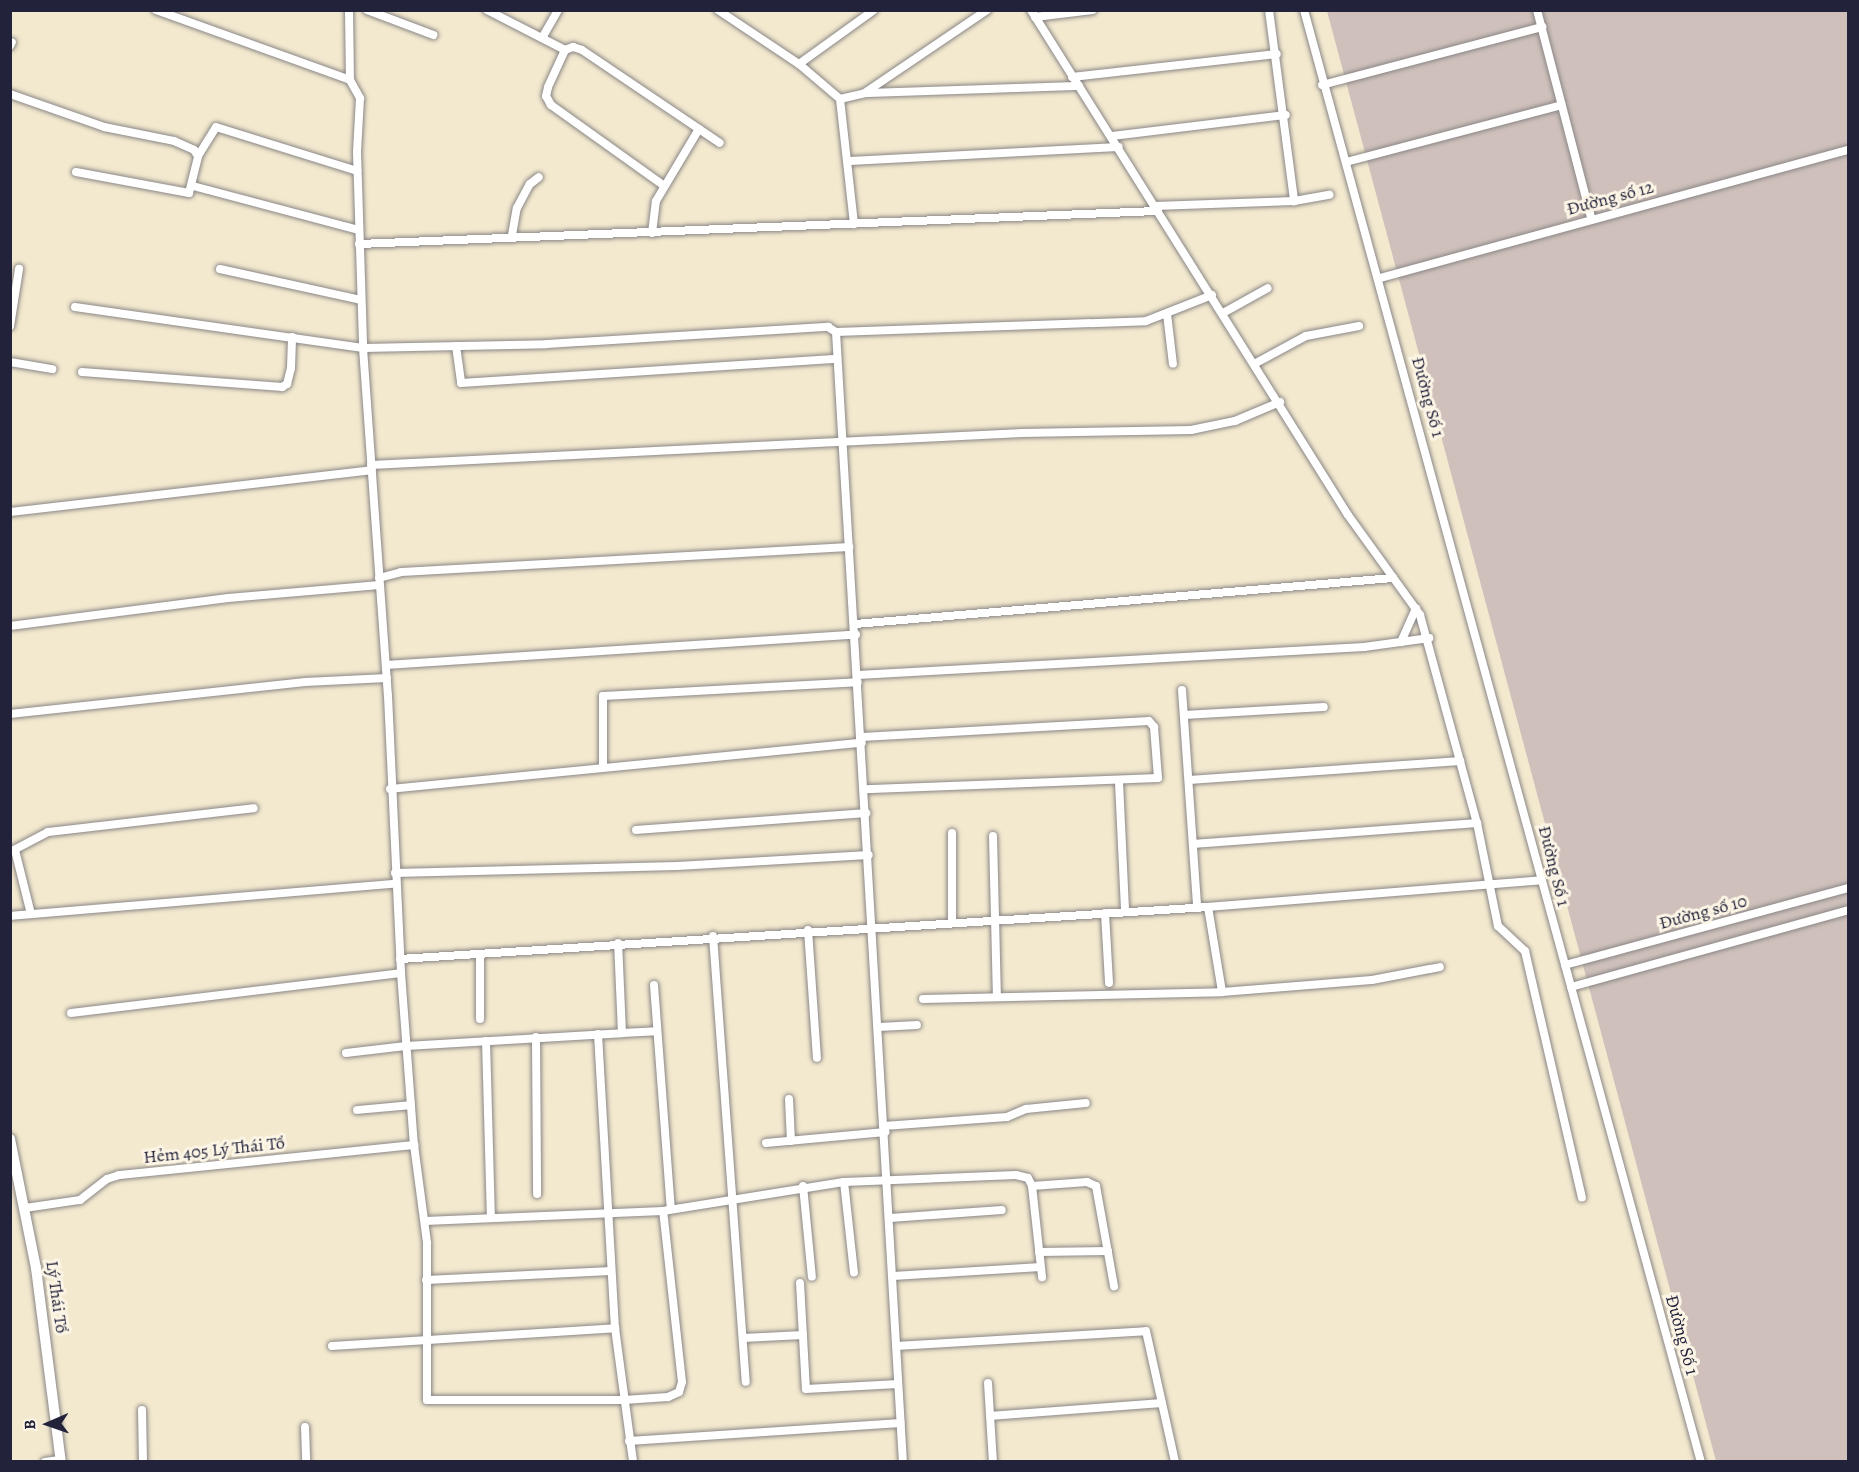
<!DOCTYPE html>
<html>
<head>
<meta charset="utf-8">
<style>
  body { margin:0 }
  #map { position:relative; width:1859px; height:1472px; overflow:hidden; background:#f3e9cf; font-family:Alegreya,serif }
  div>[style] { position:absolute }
  .industrial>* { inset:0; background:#cfc0bb }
  .roads { filter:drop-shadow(0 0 2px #8a8685) drop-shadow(0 0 2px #8a8685) }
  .street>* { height:8px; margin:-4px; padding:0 4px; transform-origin:4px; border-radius:4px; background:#fff }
  .secondary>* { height:10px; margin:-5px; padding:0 5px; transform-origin:5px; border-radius:5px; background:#fff }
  span { translate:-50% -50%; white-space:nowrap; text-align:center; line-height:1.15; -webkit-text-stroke:6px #fcf5e5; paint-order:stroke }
  .street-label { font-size:18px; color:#22223b }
  .frame { position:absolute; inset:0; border:12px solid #22223b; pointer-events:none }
  .north { position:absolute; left:18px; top:1394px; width:60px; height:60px; -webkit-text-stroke:4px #fcf5e5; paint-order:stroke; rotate:268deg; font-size:16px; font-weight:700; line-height:24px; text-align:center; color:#22223b }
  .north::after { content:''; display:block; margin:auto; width:21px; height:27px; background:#22223b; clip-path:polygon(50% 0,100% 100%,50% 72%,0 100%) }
</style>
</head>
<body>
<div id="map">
  <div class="industrial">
    <i style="clip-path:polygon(1327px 11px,1848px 11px,1848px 1461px,1716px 1461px)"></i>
  </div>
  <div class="roads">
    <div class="street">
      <i style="left:156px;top:10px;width:206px;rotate:19.8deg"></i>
      <i style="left:349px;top:10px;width:70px;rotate:89.2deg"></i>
      <i style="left:350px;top:80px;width:21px;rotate:61deg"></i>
      <i style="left:360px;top:98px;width:54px;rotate:93.2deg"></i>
      <i style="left:357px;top:152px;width:196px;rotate:88.2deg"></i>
      <i style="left:363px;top:348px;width:349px;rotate:85.9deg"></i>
      <i style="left:388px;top:696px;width:277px;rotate:87.3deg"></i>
      <i style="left:401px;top:973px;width:172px;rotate:85.7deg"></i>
      <i style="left:414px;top:1145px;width:99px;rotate:82.4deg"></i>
      <i style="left:427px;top:1243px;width:157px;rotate:90deg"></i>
      <i style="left:427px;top:1400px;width:197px"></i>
      <i style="left:624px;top:1400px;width:44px;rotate:-3.9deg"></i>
      <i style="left:668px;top:1397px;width:12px;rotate:-24deg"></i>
      <i style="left:679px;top:1392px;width:10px;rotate:-73deg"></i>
      <i style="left:682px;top:1382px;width:172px;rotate:-96.3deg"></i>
      <i style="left:367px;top:10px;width:71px;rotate:20.7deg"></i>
      <i style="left:487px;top:10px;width:88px;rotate:27.1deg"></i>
      <i style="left:718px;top:10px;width:97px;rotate:33.7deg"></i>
      <i style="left:799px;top:64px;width:54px;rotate:40.5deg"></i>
      <i style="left:840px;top:99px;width:126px;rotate:83.6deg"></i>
      <i style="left:1031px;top:10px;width:596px;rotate:57.88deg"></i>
      <i style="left:1348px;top:515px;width:123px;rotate:54.2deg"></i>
      <i style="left:1420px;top:615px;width:216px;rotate:74.7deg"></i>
      <i style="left:1477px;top:823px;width:105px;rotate:78.5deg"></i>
      <i style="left:1498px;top:926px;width:37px;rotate:43deg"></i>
      <i style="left:1525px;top:951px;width:253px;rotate:77deg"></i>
      <i style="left:1269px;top:10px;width:193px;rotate:82.5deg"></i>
      <i style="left:1304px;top:10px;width:1505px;rotate:74.71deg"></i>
      <i style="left:1537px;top:10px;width:215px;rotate:75.4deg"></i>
      <i style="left:1035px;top:17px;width:58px;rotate:-6.9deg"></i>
      <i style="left:542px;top:38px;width:32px;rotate:-60deg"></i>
      <i style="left:10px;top:46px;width:4px;rotate:-63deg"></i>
      <i style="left:799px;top:64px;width:92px;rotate:-35.8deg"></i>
      <i style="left:1072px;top:77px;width:206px;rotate:-6.4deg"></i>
      <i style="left:1322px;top:85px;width:228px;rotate:-14.8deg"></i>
      <i style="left:866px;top:92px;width:146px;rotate:-34.1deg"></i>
      <i style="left:10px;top:94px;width:100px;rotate:19.3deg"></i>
      <i style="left:104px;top:127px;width:71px;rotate:11.3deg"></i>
      <i style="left:174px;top:141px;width:22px;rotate:24deg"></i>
      <i style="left:194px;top:150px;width:7px;rotate:56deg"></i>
      <i style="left:840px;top:99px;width:26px;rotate:-13deg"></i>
      <i style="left:865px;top:93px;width:214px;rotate:-1.9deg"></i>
      <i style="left:1112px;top:136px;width:175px;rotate:-6.9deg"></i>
      <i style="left:849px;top:161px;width:270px;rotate:-3deg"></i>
      <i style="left:1346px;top:162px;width:223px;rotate:-14.8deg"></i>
      <i style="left:76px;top:172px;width:115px;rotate:10.5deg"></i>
      <i style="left:189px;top:193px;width:38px;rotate:-76deg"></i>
      <i style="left:198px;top:156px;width:34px;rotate:-58deg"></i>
      <i style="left:216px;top:127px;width:148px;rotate:17.3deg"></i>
      <i style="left:663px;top:185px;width:138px;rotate:-144.5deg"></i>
      <i style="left:551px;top:105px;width:10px;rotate:-119deg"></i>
      <i style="left:546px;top:96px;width:9px;rotate:-77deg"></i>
      <i style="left:548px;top:87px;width:41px;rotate:-65.3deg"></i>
      <i style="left:565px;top:50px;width:9px;rotate:-21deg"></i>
      <i style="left:573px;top:47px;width:9px;rotate:18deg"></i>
      <i style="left:582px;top:50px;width:166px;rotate:34deg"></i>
      <i style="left:193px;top:186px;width:171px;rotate:14.9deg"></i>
      <i style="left:1155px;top:206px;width:139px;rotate:-2.1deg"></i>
      <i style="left:1294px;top:201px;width:36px;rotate:-10deg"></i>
      <i style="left:652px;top:233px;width:32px;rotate:-83deg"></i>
      <i style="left:656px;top:201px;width:84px;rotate:-59.2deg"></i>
      <i style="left:512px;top:235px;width:27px;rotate:-80deg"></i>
      <i style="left:517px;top:208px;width:27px;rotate:-62deg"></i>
      <i style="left:530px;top:184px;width:11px;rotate:-38deg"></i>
      <i style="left:359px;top:244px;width:800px;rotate:-2.37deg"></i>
      <i style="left:220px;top:269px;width:144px;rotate:12.4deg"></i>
      <i style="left:1380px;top:278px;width:485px;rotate:-15.3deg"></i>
      <i style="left:75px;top:307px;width:291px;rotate:8.1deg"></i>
      <i style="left:363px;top:348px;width:184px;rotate:-1.2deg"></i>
      <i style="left:547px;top:344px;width:282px;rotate:-3.5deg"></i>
      <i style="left:828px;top:327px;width:9px;rotate:32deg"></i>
      <i style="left:836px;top:332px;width:310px;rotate:-2deg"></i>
      <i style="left:1146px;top:321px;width:71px;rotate:-21.5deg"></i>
      <i style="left:1223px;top:313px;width:51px;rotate:-29.1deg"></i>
      <i style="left:1167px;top:314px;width:50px;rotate:83.2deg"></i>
      <i style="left:10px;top:326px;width:58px;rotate:-81deg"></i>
      <i style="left:836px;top:332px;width:1132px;rotate:86.61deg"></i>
      <i style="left:456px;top:346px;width:37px;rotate:82deg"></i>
      <i style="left:461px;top:383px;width:377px;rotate:-3.7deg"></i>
      <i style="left:10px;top:362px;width:43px;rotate:9.5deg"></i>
      <i style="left:1256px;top:363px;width:57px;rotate:-28.4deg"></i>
      <i style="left:1306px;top:336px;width:54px;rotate:-10.7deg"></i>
      <i style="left:82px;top:372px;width:201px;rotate:4.3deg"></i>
      <i style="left:282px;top:387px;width:6px;rotate:-31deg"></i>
      <i style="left:287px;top:384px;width:16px;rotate:-76deg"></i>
      <i style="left:291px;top:368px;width:31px;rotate:-88deg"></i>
      <i style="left:371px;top:465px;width:652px;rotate:-2.81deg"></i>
      <i style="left:1022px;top:433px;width:169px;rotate:-1deg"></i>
      <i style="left:1191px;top:430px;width:45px;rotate:-11.6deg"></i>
      <i style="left:1235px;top:421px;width:49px;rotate:-22.9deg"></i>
      <i style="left:10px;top:512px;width:364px;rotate:-6.6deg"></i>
      <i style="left:379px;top:578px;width:23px;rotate:-15deg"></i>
      <i style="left:401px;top:572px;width:449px;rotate:-3.2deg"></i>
      <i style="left:855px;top:624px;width:540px;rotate:-4.89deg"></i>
      <i style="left:10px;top:626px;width:220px;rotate:-7.3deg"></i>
      <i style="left:228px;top:598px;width:152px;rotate:-4.9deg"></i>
      <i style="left:1401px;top:642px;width:37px;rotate:-66deg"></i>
      <i style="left:386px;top:665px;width:471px;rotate:-3.7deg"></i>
      <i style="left:858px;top:675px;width:507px;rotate:-3.17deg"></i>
      <i style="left:1364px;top:647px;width:66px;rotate:-7.9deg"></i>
      <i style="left:1182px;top:690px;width:218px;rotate:86deg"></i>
      <i style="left:10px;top:714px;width:297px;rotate:-6.2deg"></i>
      <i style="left:305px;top:682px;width:82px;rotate:-2.8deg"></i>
      <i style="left:1184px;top:715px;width:140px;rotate:-3.3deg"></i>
      <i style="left:862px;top:737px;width:287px;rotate:-3.2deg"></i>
      <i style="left:1149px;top:721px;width:8px;rotate:50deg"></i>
      <i style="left:1154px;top:727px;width:51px;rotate:85.5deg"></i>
      <i style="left:1158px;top:778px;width:293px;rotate:177.8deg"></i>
      <i style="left:603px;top:765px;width:69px;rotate:-90deg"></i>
      <i style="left:603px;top:696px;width:255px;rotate:-3.1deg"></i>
      <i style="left:1189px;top:780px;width:272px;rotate:-4deg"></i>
      <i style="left:1119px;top:782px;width:129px;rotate:87.3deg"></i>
      <i style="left:390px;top:789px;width:474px;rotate:-5.6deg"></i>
      <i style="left:636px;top:830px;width:231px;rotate:-4.2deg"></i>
      <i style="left:993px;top:836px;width:161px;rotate:88.6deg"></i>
      <i style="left:1193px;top:844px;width:285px;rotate:-4.2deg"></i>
      <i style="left:15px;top:850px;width:66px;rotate:76deg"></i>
      <i style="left:10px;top:852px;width:43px;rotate:-27.8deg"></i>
      <i style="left:48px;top:832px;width:207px;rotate:-6.6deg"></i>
      <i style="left:395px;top:873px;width:282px;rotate:-1.4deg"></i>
      <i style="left:677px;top:866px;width:192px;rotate:-3.3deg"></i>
      <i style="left:1208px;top:907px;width:86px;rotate:80.6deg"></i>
      <i style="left:1105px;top:913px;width:70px;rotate:86.7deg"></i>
      <i style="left:10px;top:916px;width:386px;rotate:-4.8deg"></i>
      <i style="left:952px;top:921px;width:88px;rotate:-90deg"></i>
      <i style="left:808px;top:930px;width:128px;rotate:86deg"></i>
      <i style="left:713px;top:936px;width:447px;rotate:85.8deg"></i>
      <i style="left:400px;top:959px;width:810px;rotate:-3.68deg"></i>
      <i style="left:1208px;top:907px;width:334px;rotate:-4.6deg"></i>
      <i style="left:1565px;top:965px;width:293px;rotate:-15.2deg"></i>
      <i style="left:654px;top:985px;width:225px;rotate:85.7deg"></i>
      <i style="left:1571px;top:987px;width:288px;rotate:-15.5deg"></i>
      <i style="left:923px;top:999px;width:299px;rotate:-1.3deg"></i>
      <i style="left:1222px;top:992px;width:150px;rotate:-4.6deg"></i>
      <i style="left:1372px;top:980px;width:69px;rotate:-10.8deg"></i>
      <i style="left:71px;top:1013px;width:332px;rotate:-6.9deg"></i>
      <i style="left:480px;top:1019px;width:63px;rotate:-90deg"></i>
      <i style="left:879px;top:1027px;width:38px;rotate:-3deg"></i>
      <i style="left:622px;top:1033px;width:34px;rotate:-3deg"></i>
      <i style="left:598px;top:1034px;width:294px;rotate:86.7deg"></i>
      <i style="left:615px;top:1328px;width:135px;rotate:82.3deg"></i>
      <i style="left:536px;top:1037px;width:157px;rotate:89.6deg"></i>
      <i style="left:486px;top:1041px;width:175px;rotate:88.4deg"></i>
      <i style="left:346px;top:1053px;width:60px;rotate:-6.7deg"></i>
      <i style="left:406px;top:1046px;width:216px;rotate:-3.4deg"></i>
      <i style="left:622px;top:1033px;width:90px;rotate:-92.5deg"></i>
      <i style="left:789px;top:1099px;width:42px;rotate:87.3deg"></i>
      <i style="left:357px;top:1110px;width:54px;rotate:-5.3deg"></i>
      <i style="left:884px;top:1126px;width:123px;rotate:-4.2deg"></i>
      <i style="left:1007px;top:1117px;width:21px;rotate:-23deg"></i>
      <i style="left:1026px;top:1109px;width:60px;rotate:-5.7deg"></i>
      <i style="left:766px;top:1143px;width:120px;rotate:-5.3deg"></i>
      <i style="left:844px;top:1182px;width:91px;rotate:83.7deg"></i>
      <i style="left:803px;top:1186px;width:91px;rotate:84.4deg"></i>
      <i style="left:1032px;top:1186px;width:92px;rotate:83.7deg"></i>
      <i style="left:25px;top:1208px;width:56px;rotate:-8.3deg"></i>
      <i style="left:80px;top:1200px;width:34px;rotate:-38deg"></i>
      <i style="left:107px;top:1179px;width:13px;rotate:-18deg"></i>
      <i style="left:119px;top:1175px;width:297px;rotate:-5.8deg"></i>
      <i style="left:890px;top:1218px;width:112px;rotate:-4.1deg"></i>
      <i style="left:425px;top:1221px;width:238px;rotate:-2.4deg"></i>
      <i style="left:663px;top:1211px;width:183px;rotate:-9.1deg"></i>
      <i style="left:844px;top:1182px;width:172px;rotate:-2.3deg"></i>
      <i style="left:1016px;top:1175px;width:12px;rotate:14deg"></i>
      <i style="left:1028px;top:1178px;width:9px;rotate:63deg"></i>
      <i style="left:1032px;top:1186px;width:55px;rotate:-4.2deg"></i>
      <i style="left:1087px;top:1182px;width:10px;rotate:24deg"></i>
      <i style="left:1096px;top:1186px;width:102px;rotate:79.8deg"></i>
      <i style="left:1039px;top:1252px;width:69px;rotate:-0.8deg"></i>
      <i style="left:893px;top:1276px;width:148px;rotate:-3.5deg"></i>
      <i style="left:426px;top:1280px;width:185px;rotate:-2.8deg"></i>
      <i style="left:800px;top:1283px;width:106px;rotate:86.8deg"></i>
      <i style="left:806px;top:1389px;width:92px;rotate:-3.1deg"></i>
      <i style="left:743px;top:1338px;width:60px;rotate:-2.9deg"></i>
      <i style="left:332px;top:1346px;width:284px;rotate:-3.6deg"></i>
      <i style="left:896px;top:1346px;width:250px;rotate:-3.4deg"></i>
      <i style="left:1146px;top:1331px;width:134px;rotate:77.5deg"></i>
      <i style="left:988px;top:1383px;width:79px;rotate:86.4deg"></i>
      <i style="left:142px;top:1410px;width:52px;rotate:88.9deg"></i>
      <i style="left:990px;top:1416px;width:172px;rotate:-4.3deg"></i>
      <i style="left:305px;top:1427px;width:35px;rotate:88deg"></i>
      <i style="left:629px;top:1441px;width:272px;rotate:-3.8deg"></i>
      <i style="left:45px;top:1462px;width:15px;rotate:-8deg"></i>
    </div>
    <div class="secondary">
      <i style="left:10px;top:1139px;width:132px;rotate:78.6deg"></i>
      <i style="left:36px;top:1268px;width:196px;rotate:82.7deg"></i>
    </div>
  </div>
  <div class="street-label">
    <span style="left:1610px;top:198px;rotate:-15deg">Đường số 12</span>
    <span style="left:1428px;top:397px;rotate:75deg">Đường Số 1</span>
    <span style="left:1554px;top:866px;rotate:76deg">Đường Số 1</span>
    <span style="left:1703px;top:912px;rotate:-15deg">Đường số 10</span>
    <span style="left:214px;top:1150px;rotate:-6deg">Hẻm 405 Lý Thái Tổ</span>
    <span style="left:57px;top:1297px;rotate:82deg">Lý Thái Tổ</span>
    <span style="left:1682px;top:1335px;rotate:75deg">Đường Số 1</span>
  </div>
  <div class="frame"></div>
  <div class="north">B</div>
</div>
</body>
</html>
